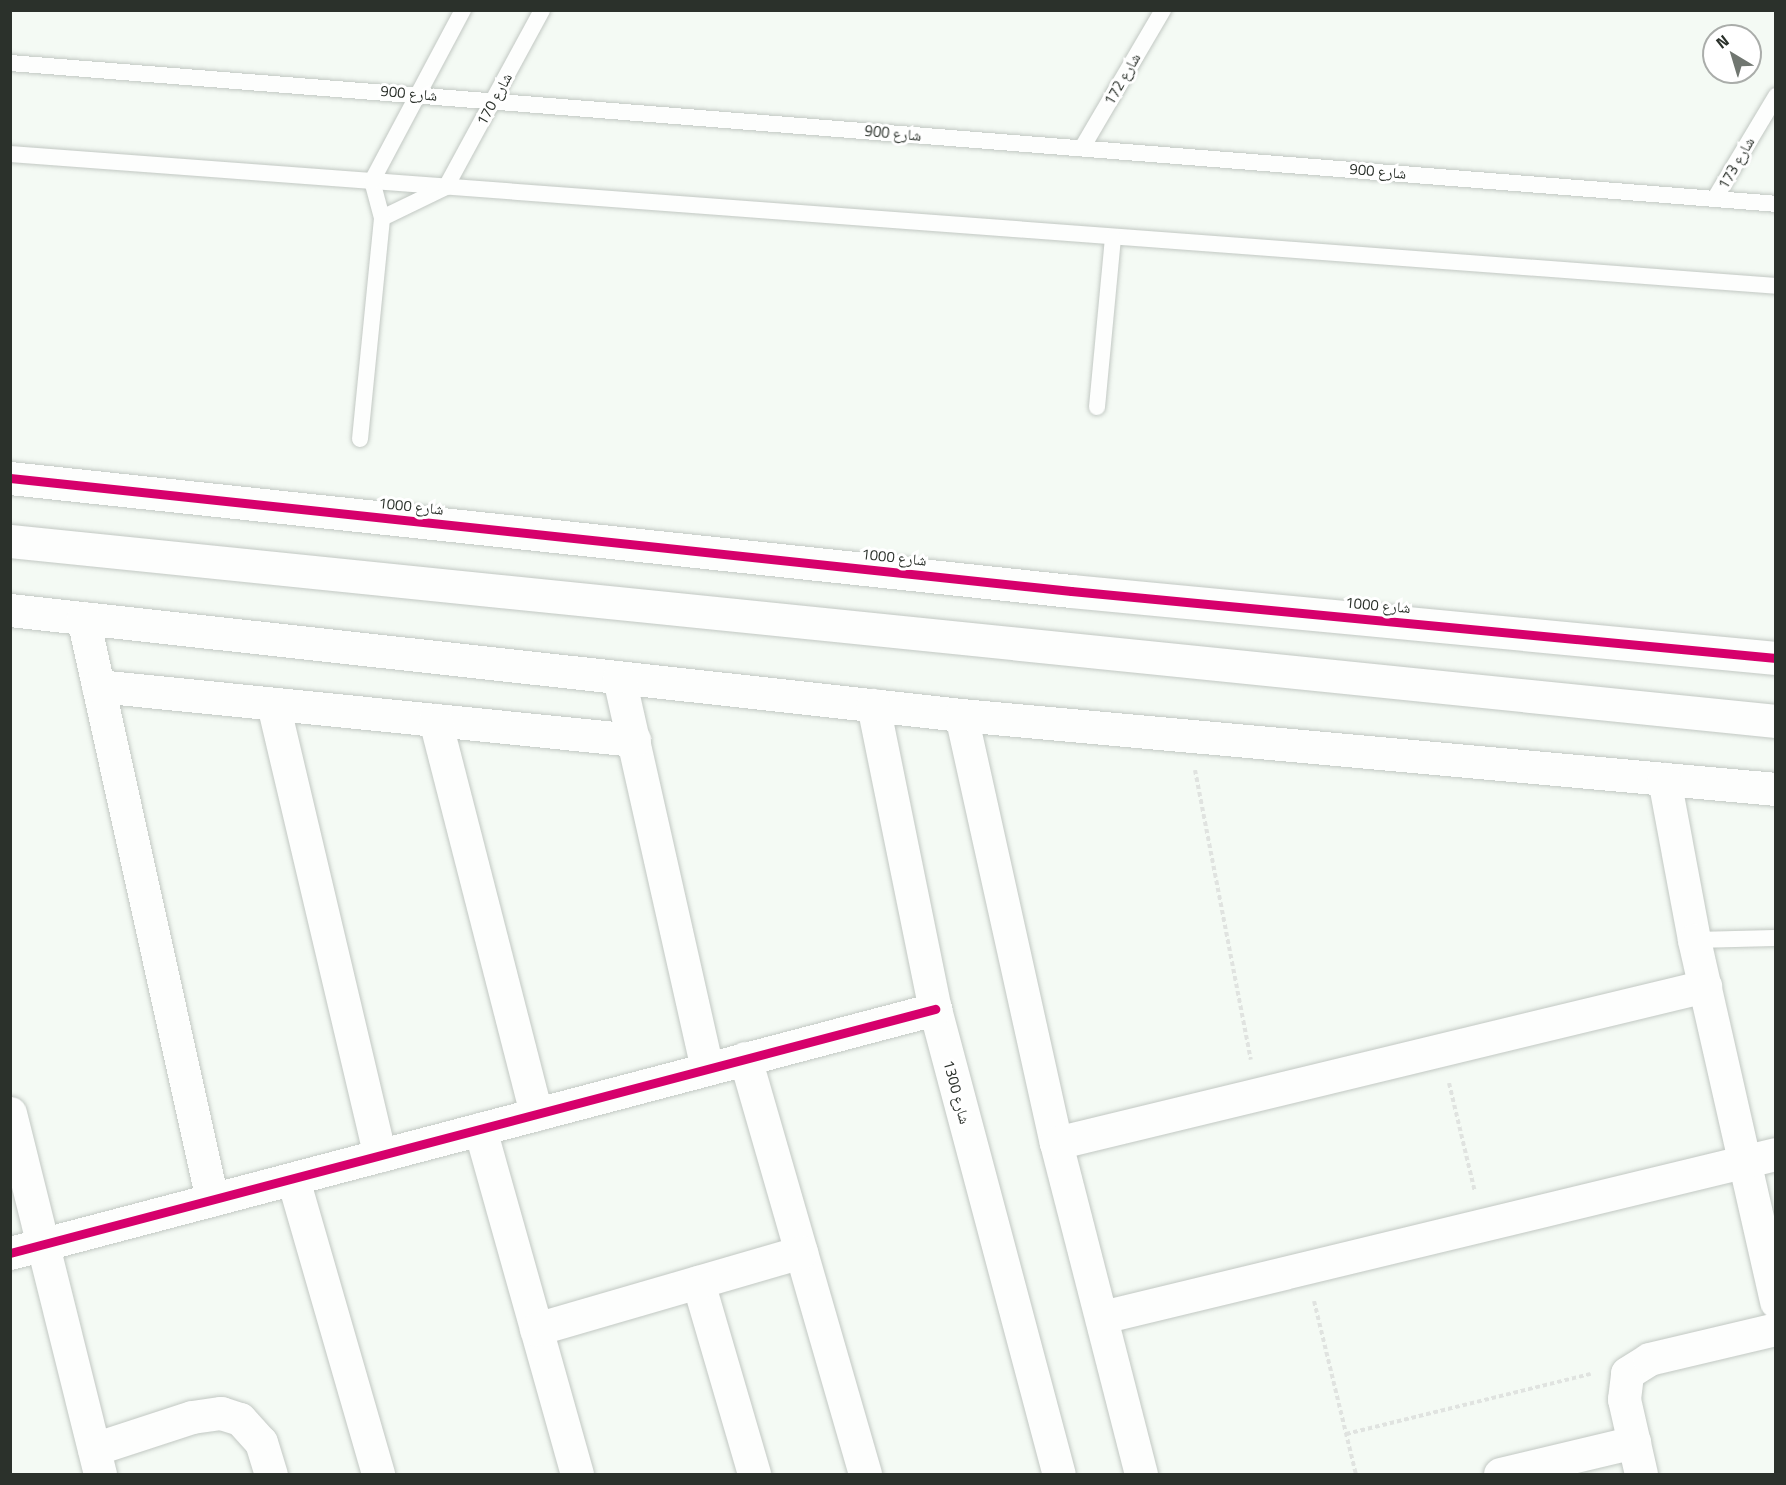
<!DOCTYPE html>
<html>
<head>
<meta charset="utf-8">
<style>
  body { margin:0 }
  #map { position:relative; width:1786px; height:1485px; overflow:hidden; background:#f4faf4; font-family:"Titillium Web","Noto Naskh Arabic",sans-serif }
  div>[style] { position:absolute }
  .path>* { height:4px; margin-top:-2px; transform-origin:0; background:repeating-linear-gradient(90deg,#e0e3e0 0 4.5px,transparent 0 7.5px) }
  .roads { filter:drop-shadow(0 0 2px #c2c8c3) drop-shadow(0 0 2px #c2c8c3) }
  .service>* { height:16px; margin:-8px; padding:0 8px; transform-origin:8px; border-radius:8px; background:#fdfefd }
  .minor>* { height:33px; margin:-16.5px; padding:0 16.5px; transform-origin:16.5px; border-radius:16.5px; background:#fdfefd }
  .tertiary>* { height:33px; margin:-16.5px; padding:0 16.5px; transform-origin:16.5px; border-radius:16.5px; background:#fdfefd }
  .cycleway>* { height:9px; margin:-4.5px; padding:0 4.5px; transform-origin:4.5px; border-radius:4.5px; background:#d6006c }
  span { translate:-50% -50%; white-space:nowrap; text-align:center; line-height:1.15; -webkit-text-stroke:6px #fff; paint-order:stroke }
  .street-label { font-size:15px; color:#2b312b }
  .frame { position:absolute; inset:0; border:12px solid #2b312b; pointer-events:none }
  .north { position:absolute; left:1702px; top:24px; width:60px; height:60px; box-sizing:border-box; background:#fff; border:2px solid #aaadaa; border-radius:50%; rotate:322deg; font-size:16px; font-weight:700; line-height:24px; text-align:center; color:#2b312b }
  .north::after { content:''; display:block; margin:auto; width:21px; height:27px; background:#717771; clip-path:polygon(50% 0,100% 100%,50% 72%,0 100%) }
</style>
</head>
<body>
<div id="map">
  <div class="path">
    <i style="left:1195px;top:770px;width:295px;rotate:79.1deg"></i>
    <i style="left:1449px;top:1083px;width:112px;rotate:76.6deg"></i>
    <i style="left:1314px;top:1301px;width:178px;rotate:76.4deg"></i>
    <i style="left:1346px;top:1434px;width:252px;rotate:-13.8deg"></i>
  </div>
  <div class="roads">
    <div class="service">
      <i style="left:10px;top:63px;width:1772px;rotate:4.56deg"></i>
      <i style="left:1082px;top:148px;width:160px;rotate:-59.6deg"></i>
      <i style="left:10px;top:154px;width:1771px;rotate:4.27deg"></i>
      <i style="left:1715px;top:198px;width:119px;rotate:-59.1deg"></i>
      <i style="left:382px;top:218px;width:71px;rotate:-25.8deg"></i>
      <i style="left:446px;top:187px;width:201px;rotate:-61.5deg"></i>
      <i style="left:1097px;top:407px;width:170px;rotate:-84.6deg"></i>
      <i style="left:360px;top:439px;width:222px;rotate:-84.3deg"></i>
      <i style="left:382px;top:218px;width:38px;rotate:-105deg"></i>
      <i style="left:372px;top:181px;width:194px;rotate:-62deg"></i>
      <i style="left:1694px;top:940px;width:82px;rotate:-1.4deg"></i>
    </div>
    <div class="minor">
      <i style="left:10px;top:610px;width:957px;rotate:6.3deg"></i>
      <i style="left:961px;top:715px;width:818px;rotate:5.19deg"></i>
      <i style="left:83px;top:618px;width:596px;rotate:77.5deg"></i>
      <i style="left:619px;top:678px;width:400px;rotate:77.3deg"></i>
      <i style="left:98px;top:686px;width:539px;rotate:5.75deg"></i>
      <i style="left:273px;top:704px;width:464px;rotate:76.7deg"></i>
      <i style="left:873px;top:705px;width:310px;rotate:78.5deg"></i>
      <i style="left:935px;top:1009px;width:481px;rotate:75.1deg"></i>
      <i style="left:961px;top:715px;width:438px;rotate:77.5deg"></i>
      <i style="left:1056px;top:1143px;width:342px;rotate:75.6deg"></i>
      <i style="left:435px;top:720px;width:407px;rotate:75.6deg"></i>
      <i style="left:1664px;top:779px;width:164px;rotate:79.4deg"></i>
      <i style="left:1694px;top:940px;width:371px;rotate:77.2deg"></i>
      <i style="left:745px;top:1058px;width:433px;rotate:73.9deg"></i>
      <i style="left:10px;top:1113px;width:372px;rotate:76deg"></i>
      <i style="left:480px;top:1129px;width:358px;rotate:74.3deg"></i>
      <i style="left:1056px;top:1143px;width:668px;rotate:-13.6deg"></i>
      <i style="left:293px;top:1179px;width:307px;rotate:73.9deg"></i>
      <i style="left:10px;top:1253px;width:957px;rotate:-14.78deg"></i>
      <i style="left:698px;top:1282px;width:200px;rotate:73.7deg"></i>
      <i style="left:1102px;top:1317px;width:693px;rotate:-13.6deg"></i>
      <i style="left:536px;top:1329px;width:276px;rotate:-16.2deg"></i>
      <i style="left:94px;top:1449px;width:103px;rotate:-18.1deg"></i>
      <i style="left:192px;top:1417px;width:29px;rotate:-8deg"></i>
      <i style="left:221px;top:1413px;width:20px;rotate:18deg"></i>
      <i style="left:240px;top:1419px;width:31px;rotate:48deg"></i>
      <i style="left:261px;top:1442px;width:34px;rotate:73deg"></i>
      <i style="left:1500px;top:1474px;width:138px;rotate:-13.4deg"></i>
      <i style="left:1641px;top:1474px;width:77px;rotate:-102.8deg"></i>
      <i style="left:1624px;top:1399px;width:26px;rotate:-83deg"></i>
      <i style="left:1627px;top:1373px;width:26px;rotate:-32deg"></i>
      <i style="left:1649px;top:1359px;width:130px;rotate:-13.3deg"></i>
    </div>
    <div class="tertiary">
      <i style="left:10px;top:478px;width:1067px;rotate:6.08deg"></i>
      <i style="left:1071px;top:591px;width:708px;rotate:5.43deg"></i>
      <i style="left:10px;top:541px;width:1775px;rotate:5.82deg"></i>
    </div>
  </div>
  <div class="cycleway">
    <i style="left:10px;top:478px;width:1067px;rotate:6.08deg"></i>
    <i style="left:1071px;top:591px;width:708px;rotate:5.43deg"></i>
    <i style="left:10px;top:1253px;width:957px;rotate:-14.78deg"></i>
  </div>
  <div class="street-label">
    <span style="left:1122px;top:79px;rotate:-60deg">شارع 172</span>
    <span style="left:409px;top:93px;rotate:5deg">شارع 900</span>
    <span style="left:494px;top:99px;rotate:-61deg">شارع 170</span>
    <span style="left:893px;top:133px;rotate:5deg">شارع 900</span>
    <span style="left:1736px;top:163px;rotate:-60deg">شارع 173</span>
    <span style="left:1378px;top:171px;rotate:5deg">شارع 900</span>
    <span style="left:411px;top:506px;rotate:6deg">شارع 1000</span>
    <span style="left:894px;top:557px;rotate:6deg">شارع 1000</span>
    <span style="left:1378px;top:605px;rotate:5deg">شارع 1000</span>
    <span style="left:957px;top:1092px;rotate:75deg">شارع 1300</span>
  </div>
  <div class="frame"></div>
  <div class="north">N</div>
</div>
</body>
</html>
